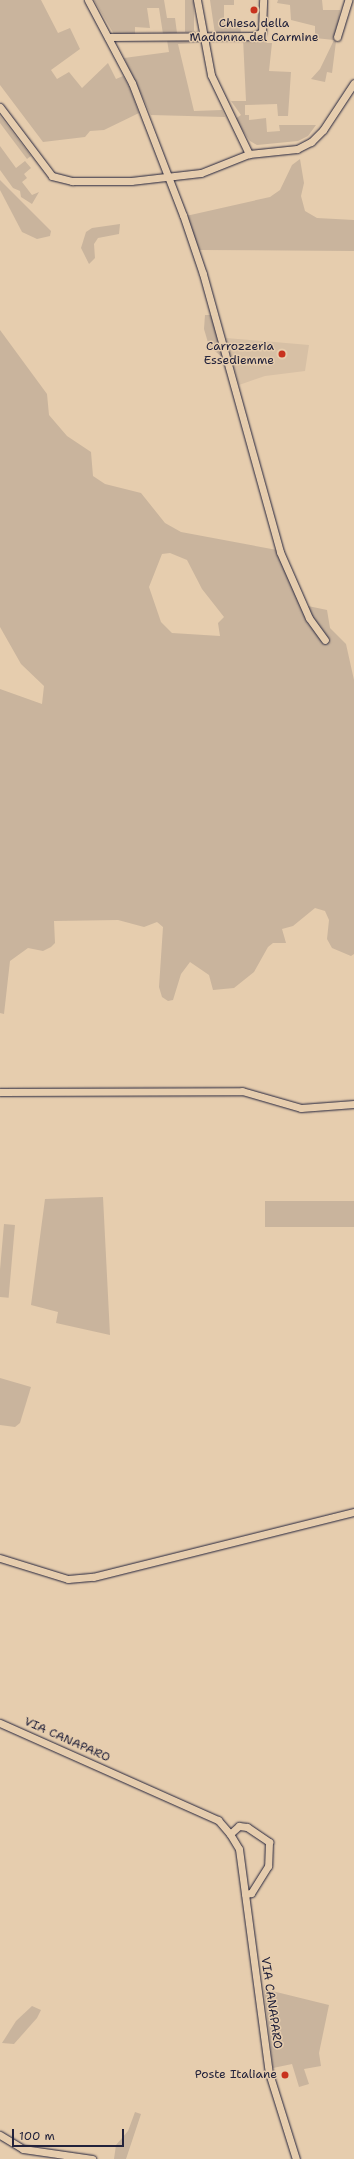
<!DOCTYPE html>
<html>
<head>
<meta charset="utf-8">
<style>
  body { margin:0 }
  #map { position:relative; width:354px; height:2159px; overflow:hidden; background:#e6cdae; font-family:"Shantell Sans",sans-serif }
  div>[style] { position:absolute }
  .built>* { inset:0; background:#d7c0a5 }
  .green>* { inset:0; background:#c9b49d; transform-origin:0 0 }
  .roads { filter:drop-shadow(0 0 1px #22223b) drop-shadow(0 0 1px #22223b) }
  .street>* { height:7px; margin:-3.5px; padding:0 3.5px; transform-origin:3.5px; border-radius:3.5px; background:#e6cdae }
  .dots>* { width:11px; height:11px; translate:-50% -50%; box-sizing:border-box; border:2px solid #e6cdae; border-radius:50% }
  span { translate:-50% -50%; white-space:nowrap; text-align:center; line-height:1.15; -webkit-text-stroke:3px #e6cdae; paint-order:stroke }
  .poi-label { font-size:12px; color:#22223b }
  .right { translate:-100% -50%; text-align:right }
  .street-label { font-size:12px; color:#22223b }
  .scale { position:absolute; left:12px; top:2129px; width:112px; height:18px; box-sizing:border-box; border:2px solid #22223b; border-top:0; padding-left:5px; font-size:12px; line-height:14px; white-space:nowrap; color:#22223b; -webkit-text-stroke:3px #e6cdae; paint-order:stroke }
</style>
</head>
<body>
<div id="map">
  <div class="built">
    <i style="clip-path:polygon(226px 338px,309px 345px,305px 371px,265px 376px,239px 385px)"></i>
  </div>
  <div class="green">
    <i style="clip-path:polygon(0 0,41px 0,58px 33px,70px 28px,80px 49px,51px 70px,57px 79px,69px 72px,82px 88px,108px 63px,116px 79px,123px 76px,129px 86px,139px 113px,104px 130px,90px 131px,85px 137px,43px 142px,0 85px)"></i>
    <i style="clip-path:polygon(94px 0,164px 0,167px 18px,175px 18px,177px 33px,163px 34px,159px 8px,147px 8px,150px 28px,135px 27px,135px 34px,115px 36px)"></i>
    <i style="left:185px;top:0;width:9px;height:32px"></i>
    <i style="clip-path:polygon(210px 0,234px 0,234px 5px,224px 5px,224px 18px,240px 24px,241px 34px,215px 34px)"></i>
    <i style="clip-path:polygon(278px 0,322px 0,323px 10px,340px 10px,332px 73px,327px 72px,325px 82px,311px 79px,320px 69px,334px 40px,315px 38px,315px 26px,291px 20px,290px 5px,277px 3px)"></i>
    <i style="clip-path:polygon(265px 37px,267px 43px,272px 43px,269px 71px,291px 72px,288px 116px,278px 116px,277px 104px,245px 105px,245px 115px,249px 115px,249px 120px,266px 118px,267px 132px,280px 131px,279px 125px,316px 125px,308px 136px,298px 141px,257px 145px,250px 141px,235px 119px,241px 115px,231px 101px,246px 101px,243px 38px)"></i>
    <i style="clip-path:polygon(167px 40px,199px 40px,199px 43px,178px 44px,194px 111px,222px 110px,225px 117px,151px 115px,124px 58px,169px 52px)"></i>
    <i style="clip-path:polygon(0 116px,31px 156px,27px 159px,0 123px)"></i>
    <i style="clip-path:polygon(0 146px,16px 168px,25px 161px,31px 168px,24px 174px,27px 178px,22px 182px,32px 195px,39px 192px,32px 204px,21px 197px,20px 191px,13px 188px,0 170px)"></i>
    <i style="clip-path:polygon(300px 159px,304px 183px,301px 196px,305px 211px,317px 218px,354px 220px,354px 251px,198px 250px,186px 216px,270px 197px,280px 190px,292px 165px)"></i>
    <i style="clip-path:polygon(0 180px,51px 231px,50px 236px,37px 239px,22px 232px,0 190px)"></i>
    <i style="clip-path:polygon(120px 224px,119px 234px,98px 238px,94px 244px,95px 258px,89px 264px,81px 248px,86px 232px,92px 228px)"></i>
    <i style="clip-path:polygon(205px 315px,219px 315px,223px 358px,209px 346px,204px 329px)"></i>
    <i style="clip-path:polygon(evenodd,0 330px,47px 394px,49px 415px,67px 436px,91px 452px,93px 476px,105px 484px,141px 493px,165px 523px,181px 532px,277px 550px,313px 620px,308px 606px,327px 610px,330px 628px,346px 644px,354px 680px,354px 954px,351px 956px,332px 948px,327px 939px,329px 920px,325px 911px,315px 908px,293px 926px,282px 929px,286px 943px,273px 943px,268px 947px,254px 972px,234px 988px,213px 990px,209px 975px,190px 962px,181px 974px,173px 1000px,168px 1001px,162px 997px,159px 987px,163px 927px,157px 922px,144px 927px,118px 920px,54px 921px,55px 943px,51px 947px,43px 951px,28px 948px,10px 961px,4px 1014px,0 1013px,0 689px,42px 704px,44px 686px,21px 664px,0 627px,0 330px,170px 553px,187px 560px,202px 589px,224px 617px,218px 623px,220px 636px,172px 633px,161px 622px,149px 587px,162px 554px,170px 553px)"></i>
    <i style="clip-path:polygon(103px 1197px,110px 1335px,56px 1323px,58px 1312px,31px 1305px,45px 1199px)"></i>
    <i style="left:354px;top:1201px;width:26px;height:89px;rotate:90deg"></i>
    <i style="left:4px;top:1224px;width:11px;height:73px;rotate:5deg"></i>
    <i style="clip-path:polygon(0 1378px,31px 1387px,20px 1423px,15px 1427px,0 1425px)"></i>
    <i style="clip-path:polygon(264px 1989px,329px 2005px,319px 2053px,321px 2066px,304px 2069px,309px 2084px,299px 2087px,292px 2064px,273px 2068px)"></i>
    <i style="clip-path:polygon(32px 2006px,41px 2010px,37px 2018px,14px 2044px,2px 2043px,16px 2021px)"></i>
    <i style="clip-path:polygon(135px 2112px,141px 2114px,126px 2159px,114px 2159px,116px 2145px,128px 2131px)"></i>
  </div>
  <div class="roads">
    <div class="street">
      <i style="left:88px;top:0;width:94px;rotate:62.1deg"></i>
      <i style="left:132px;top:83px;width:142px;rotate:68.9deg"></i>
      <i style="left:183px;top:215px;width:62px;rotate:71.3deg"></i>
      <i style="left:203px;top:274px;width:288px;rotate:74.5deg"></i>
      <i style="left:280px;top:552px;width:72px;rotate:66.3deg"></i>
      <i style="left:309px;top:618px;width:27px;rotate:54deg"></i>
      <i style="left:197px;top:0;width:76px;rotate:79.4deg"></i>
      <i style="left:211px;top:75px;width:88px;rotate:64.3deg"></i>
      <i style="left:108px;top:37px;width:146px;rotate:-0.4deg"></i>
      <i style="left:254px;top:36px;width:9px;rotate:-27deg"></i>
      <i style="left:262px;top:32px;width:32px;rotate:-88deg"></i>
      <i style="left:337px;top:37px;width:39px;rotate:-73deg"></i>
      <i style="left:0;top:107px;width:86px;rotate:53deg"></i>
      <i style="left:52px;top:176px;width:21px;rotate:14deg"></i>
      <i style="left:72px;top:181px;width:59px"></i>
      <i style="left:131px;top:181px;width:70px;rotate:-6.5deg"></i>
      <i style="left:201px;top:173px;width:52px;rotate:-21.6deg"></i>
      <i style="left:249px;top:154px;width:48px;rotate:-5.9deg"></i>
      <i style="left:297px;top:149px;width:16px;rotate:-27deg"></i>
      <i style="left:311px;top:142px;width:17px;rotate:-45deg"></i>
      <i style="left:323px;top:130px;width:56px;rotate:-56.6deg"></i>
      <i style="left:0;top:1092px;width:242px;rotate:-0.2deg"></i>
      <i style="left:242px;top:1091px;width:61px;rotate:16.1deg"></i>
      <i style="left:301px;top:1108px;width:53px;rotate:-4.3deg"></i>
      <i style="left:0;top:1558px;width:71px;rotate:17.2deg"></i>
      <i style="left:68px;top:1579px;width:25px;rotate:-5deg"></i>
      <i style="left:93px;top:1577px;width:269px;rotate:-14deg"></i>
      <i style="left:0;top:1723px;width:239px;rotate:24deg"></i>
      <i style="left:218px;top:1820px;width:18px;rotate:49deg"></i>
      <i style="left:230px;top:1834px;width:17px;rotate:59deg"></i>
      <i style="left:239px;top:1849px;width:226px;rotate:82.4deg"></i>
      <i style="left:269px;top:2073px;width:90px;rotate:72.6deg"></i>
      <i style="left:230px;top:1834px;width:12px;rotate:-42deg"></i>
      <i style="left:239px;top:1826px;width:8px;rotate:7deg"></i>
      <i style="left:247px;top:1827px;width:27px;rotate:34deg"></i>
      <i style="left:269px;top:1842px;width:24px;rotate:92deg"></i>
      <i style="left:268px;top:1866px;width:32px;rotate:122deg"></i>
      <i style="left:251px;top:1893px;width:6px;rotate:171deg"></i>
      <i style="left:0;top:2135px;width:27px;rotate:31deg"></i>
      <i style="left:23px;top:2149px;width:70px;rotate:8.2deg"></i>
    </div>
  </div>
  <div class="dots">
    <i style="left:254px;top:10px;background:#c8321e"></i>
    <i style="left:282px;top:354px;background:#c8321e"></i>
    <i style="left:285px;top:2075px;background:#c8321e"></i>
  </div>
  <div class="poi-label">
    <span style="left:254px;top:31px">Chiesa della<br>Madonna del Carmine</span>
    <span class="right" style="left:274px;top:354px">Carrozzeria<br>Essediemme</span>
    <span class="right" style="left:277px;top:2075px">Poste Italiane</span>
  </div>
  <div class="street-label">
    <span style="left:67px;top:1740px;rotate:24deg">VIA CANAPARO</span>
    <span style="left:271px;top:2003px;rotate:82deg">VIA CANAPARO</span>
  </div>
  <div class="scale">100 m</div>
</div>
</body>
</html>
